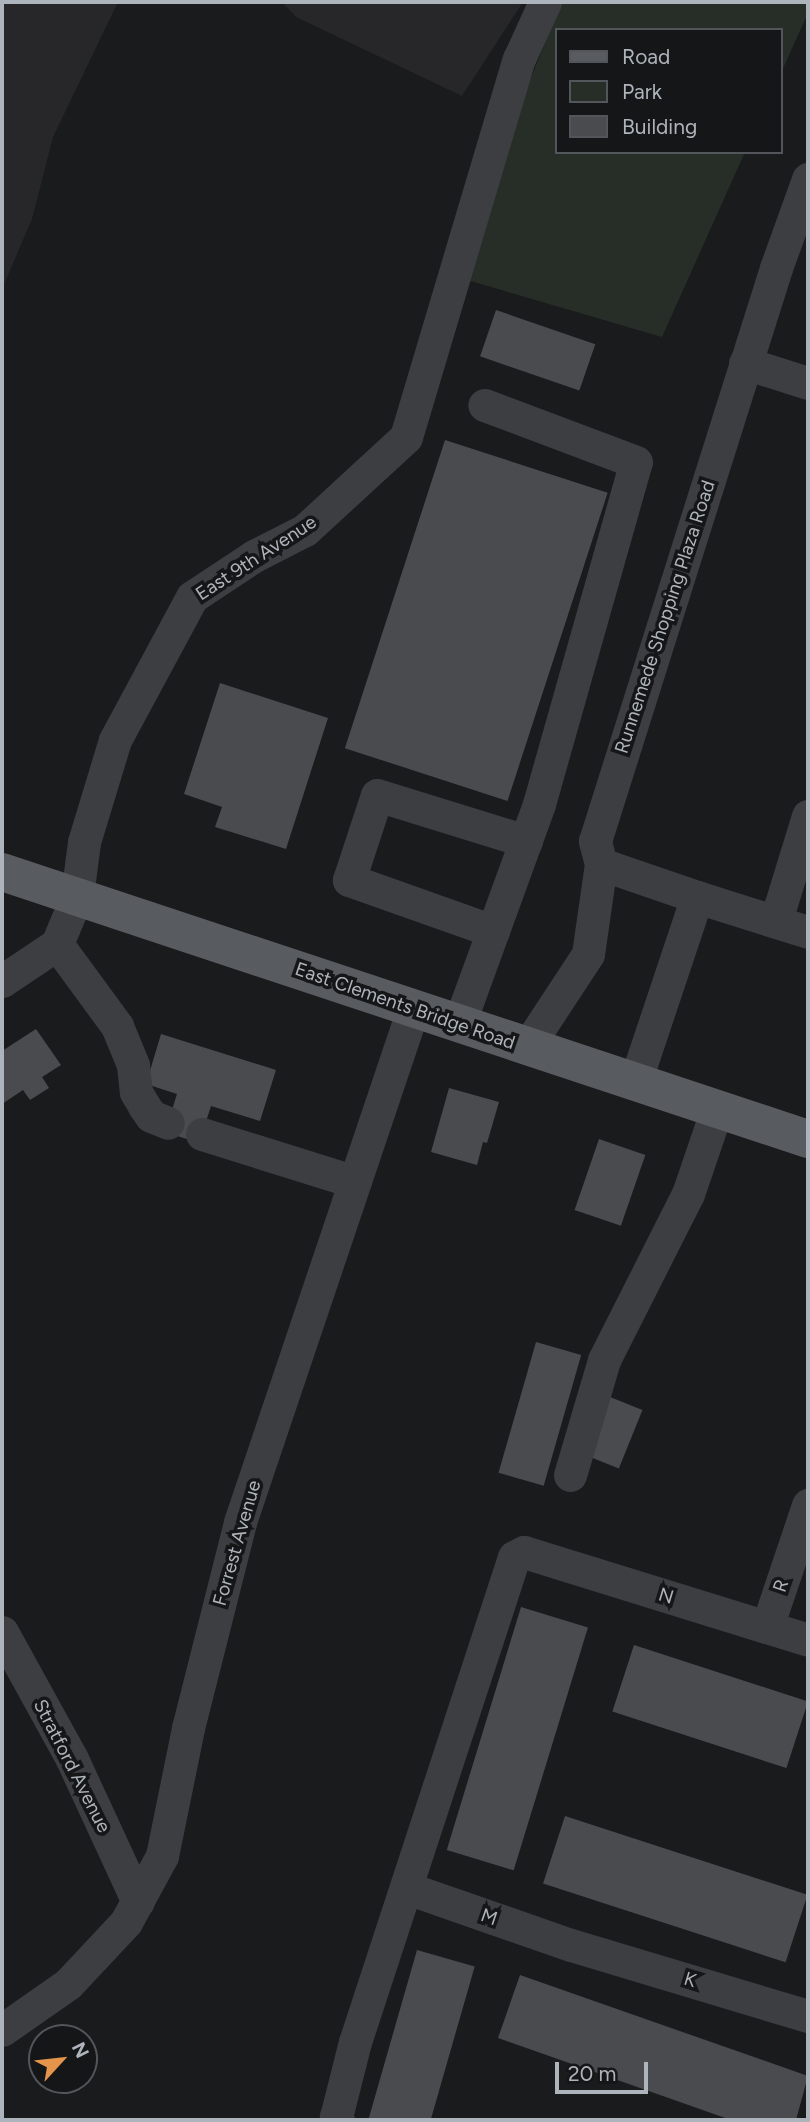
<!DOCTYPE html>
<html>
<head>
<meta charset="utf-8">
<style>
  body { margin:0 }
  #map { position:relative; width:810px; height:2122px; overflow:hidden; background:#1a1b1c; font-family:Figtree,sans-serif }
  div>[style] { position:absolute }
  .built>* { inset:0; background:#272729 }
  .green>* { inset:0; background:#272e27 }
  .building>* { inset:0; background:#4a4b4f; transform-origin:0 0 }
  .minor>* { height:33px; margin:-16.5px; padding:0 16.5px; transform-origin:16.5px; border-radius:16.5px; background:#3c3e41 }
  .major>* { height:38px; margin:-19px; padding:0 19px; transform-origin:19px; border-radius:19px; background:#585b60 }
  span { translate:-50% -50%; white-space:nowrap; text-align:center; line-height:1.15; -webkit-text-stroke:7px #151618; paint-order:stroke }
  .street-label { font-size:19px; color:#aeb4bb }
  .frame { position:absolute; inset:0; border:4px solid #aeb4bb; pointer-events:none }
  .legend { position:absolute; left:555px; top:28px; width:228px; height:126px; box-sizing:border-box; background:#151618; border:2px solid #525559; margin:0; padding:9px 12px; list-style:none; font-size:21px; color:#aeb4bb }
  .legend li { display:flex; align-items:center; gap:14px; height:35px }
  .legend b { width:35px; border:2px solid #525559 }
  .north { position:absolute; left:28px; top:2024px; width:70px; height:70px; box-sizing:border-box; background:#151618; border:2px solid #525559; border-radius:50%; rotate:63deg; font-size:19px; font-weight:700; line-height:28px; text-align:center; color:#aeb4bb }
  .north::after { content:''; display:block; margin:auto; width:24px; height:32px; background:#e4954b; clip-path:polygon(50% 0,100% 100%,50% 72%,0 100%) }
  .scale { position:absolute; left:555px; top:2062px; width:93px; height:32px; box-sizing:border-box; border:4px solid #aeb4bb; border-top:0; padding-left:9px; font-size:21px; line-height:24px; white-space:nowrap; color:#aeb4bb; -webkit-text-stroke:5px #151618; paint-order:stroke }
</style>
</head>
<body>
<div id="map">
  <div class="built">
    <i style="clip-path:polygon(2px 2px,118px 2px,53px 137px,32px 219px,2px 289px)"></i>
    <i style="clip-path:polygon(282px 2px,523px 2px,462px 96px,296px 17px)"></i>
  </div>
  <div class="green">
    <i style="clip-path:polygon(562px 2px,808px 2px,808px 13px,780px 75px,780px 30px,556px 30px,556px 152px,745px 152px,662px 337px,450px 275px)"></i>
  </div>
  <div class="building">
    <i style="left:496px;top:310px;width:105px;height:49px;rotate:19deg"></i>
    <i style="left:445px;top:440px;width:171px;height:324px;rotate:18deg"></i>
    <i style="clip-path:polygon(220px 683px,328px 718px,286px 849px,215px 827px,222px 807px,184px 794px)"></i>
    <i style="clip-path:polygon(36px 1029px,61px 1065px,42px 1077px,49px 1088px,30px 1100px,23px 1090px,2px 1104px,2px 1051px)"></i>
    <i style="clip-path:polygon(161px 1034px,276px 1070px,260px 1121px,211px 1106px,199px 1143px,165px 1132px,177px 1094px,146px 1084px)"></i>
    <i style="clip-path:polygon(449px 1088px,499px 1102px,487px 1143px,483px 1142px,477px 1165px,431px 1152px)"></i>
    <i style="left:599px;top:1139px;width:49px;height:75px;rotate:19deg"></i>
    <i style="left:536px;top:1342px;width:47px;height:136px;rotate:16deg"></i>
    <i style="left:610px;top:1397px;width:35px;height:63px;rotate:22deg"></i>
    <i style="left:521px;top:1607px;width:70px;height:254px;rotate:17deg"></i>
    <i style="left:634px;top:1645px;width:183px;height:70px;rotate:18deg"></i>
    <i style="left:565px;top:1816px;width:255px;height:71px;rotate:18deg"></i>
    <i style="left:417px;top:1950px;width:60px;height:177px;rotate:16deg"></i>
    <i style="clip-path:polygon(520px 1975px,808px 2076px,796px 2120px,731px 2120px,498px 2038px)"></i>
  </div>
  <div class="minor">
    <i style="left:745px;top:363px;width:66px;rotate:17.6deg"></i>
    <i style="left:601px;top:864px;width:102px;rotate:19deg"></i>
    <i style="left:776px;top:920px;width:109px;rotate:-72.9deg"></i>
    <i style="left:493px;top:931px;width:153px;rotate:-160.5deg"></i>
    <i style="left:349px;top:880px;width:89px;rotate:-71.8deg"></i>
    <i style="left:377px;top:795px;width:156px;rotate:17.2deg"></i>
    <i style="left:57px;top:944px;width:102px;rotate:53.8deg"></i>
    <i style="left:117px;top:1026px;width:42px;rotate:67.7deg"></i>
    <i style="left:133px;top:1065px;width:27px;rotate:84deg"></i>
    <i style="left:136px;top:1092px;width:16px;rotate:60deg"></i>
    <i style="left:144px;top:1106px;width:12px;rotate:55deg"></i>
    <i style="left:151px;top:1116px;width:18px;rotate:22deg"></i>
    <i style="left:2px;top:981px;width:66px;rotate:-33.9deg"></i>
    <i style="left:57px;top:944px;width:52px;rotate:-67.4deg"></i>
    <i style="left:77px;top:896px;width:54px;rotate:-82.6deg"></i>
    <i style="left:84px;top:842px;width:107px;rotate:-73.1deg"></i>
    <i style="left:115px;top:740px;width:162px;rotate:-61.7deg"></i>
    <i style="left:192px;top:597px;width:74px;rotate:-33.5deg"></i>
    <i style="left:254px;top:556px;width:57px;rotate:-27deg"></i>
    <i style="left:305px;top:530px;width:137px;rotate:-42.6deg"></i>
    <i style="left:406px;top:437px;width:395px;rotate:-73.4deg"></i>
    <i style="left:519px;top:59px;width:63px;rotate:-65.5deg"></i>
    <i style="left:459px;top:1024px;width:234px;rotate:-70deg"></i>
    <i style="left:539px;top:804px;width:355px;rotate:-74.2deg"></i>
    <i style="left:636px;top:462px;width:162px;rotate:-159.4deg"></i>
    <i style="left:527px;top:1047px;width:111px;rotate:-56.7deg"></i>
    <i style="left:588px;top:954px;width:91px;rotate:-81.8deg"></i>
    <i style="left:601px;top:864px;width:24px;rotate:-105deg"></i>
    <i style="left:595px;top:841px;width:601px;rotate:-72.47deg"></i>
    <i style="left:776px;top:268px;width:95px;rotate:-70.2deg"></i>
    <i style="left:635px;top:1082px;width:195px;rotate:-71.5deg"></i>
    <i style="left:697px;top:897px;width:116px;rotate:17.5deg"></i>
    <i style="left:202px;top:1134px;width:160px;rotate:17.4deg"></i>
    <i style="left:570px;top:1475px;width:120px;rotate:-73.5deg"></i>
    <i style="left:604px;top:1360px;width:186px;rotate:-63.2deg"></i>
    <i style="left:688px;top:1194px;width:90px;rotate:-71.2deg"></i>
    <i style="left:767px;top:1627px;width:129px;rotate:-71.4deg"></i>
    <i style="left:2px;top:1632px;width:145px;rotate:61.1deg"></i>
    <i style="left:72px;top:1759px;width:157px;rotate:65.2deg"></i>
    <i style="left:407px;top:1888px;width:174px;rotate:19.2deg"></i>
    <i style="left:571px;top:1945px;width:247px;rotate:16.7deg"></i>
    <i style="left:2px;top:2030px;width:80px;rotate:-34.9deg"></i>
    <i style="left:68px;top:1984px;width:85px;rotate:-46.9deg"></i>
    <i style="left:126px;top:1922px;width:75px;rotate:-61.4deg"></i>
    <i style="left:162px;top:1856px;width:131px;rotate:-78.5deg"></i>
    <i style="left:188px;top:1728px;width:212px;rotate:-75.8deg"></i>
    <i style="left:240px;top:1522px;width:541px;rotate:-71.36deg"></i>
    <i style="left:338px;top:2120px;width:4px;rotate:-124deg"></i>
    <i style="left:336px;top:2117px;width:77px;rotate:-75.8deg"></i>
    <i style="left:355px;top:2042px;width:510px;rotate:-71.85deg"></i>
    <i style="left:514px;top:1557px;width:11px;rotate:-27deg"></i>
    <i style="left:524px;top:1552px;width:297px;rotate:17.2deg"></i>
  </div>
  <div class="major">
    <i style="left:2px;top:872px;width:849px;rotate:18.33deg"></i>
  </div>
  <div class="street-label">
    <span style="left:256px;top:558px;rotate:-33deg">East 9th Avenue</span>
    <span style="left:665px;top:617px;rotate:-72deg">Runnemede Shopping Plaza Road</span>
    <span style="left:405px;top:1006px;rotate:19deg">East Clements Bridge Road</span>
    <span style="left:237px;top:1543px;rotate:-74deg">Forrest Avenue</span>
    <span style="left:781px;top:1586px;rotate:-71deg">R</span>
    <span style="left:666px;top:1596px;rotate:17deg">N</span>
    <span style="left:72px;top:1766px;rotate:63deg">Stratford Avenue</span>
    <span style="left:489px;top:1917px;rotate:19deg">M</span>
    <span style="left:690px;top:1980px;rotate:17deg">K</span>
  </div>
  <div class="frame"></div>
  <ul class="legend">
  <li><b style="height:9px;background:#585b60"></b>Road</li>
  <li><b style="height:19px;background:#272e27"></b>Park</li>
  <li><b style="height:19px;background:#4a4b4f"></b>Building</li>
  </ul>
  <div class="north">N</div>
  <div class="scale">20 m</div>
</div>
</body>
</html>
